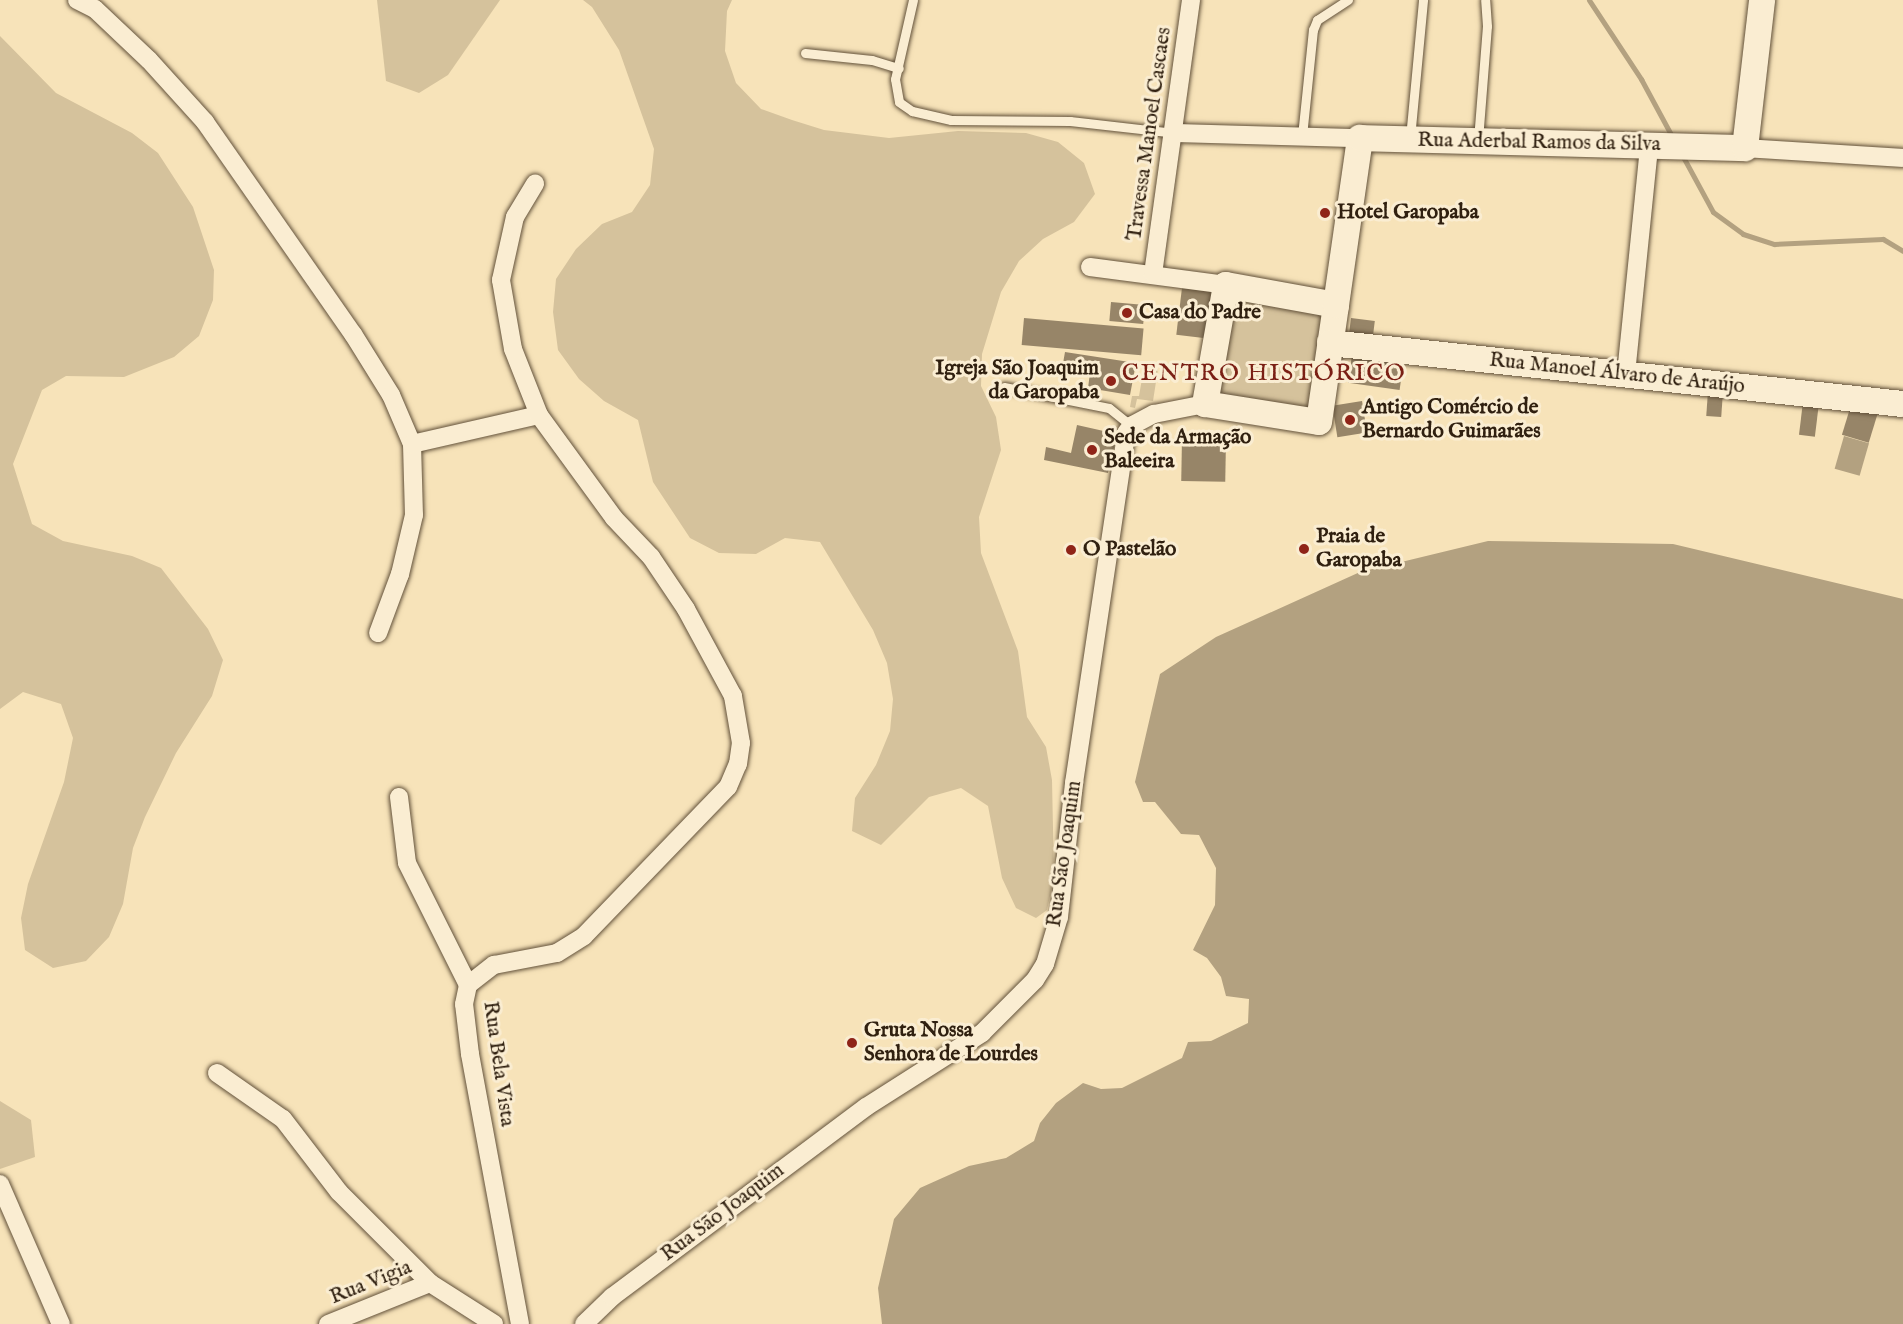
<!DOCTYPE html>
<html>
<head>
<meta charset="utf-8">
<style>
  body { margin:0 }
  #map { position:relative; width:1903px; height:1324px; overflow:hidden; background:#f7e3b9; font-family:"IM FELL English",serif }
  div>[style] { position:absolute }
  .green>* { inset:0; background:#d5c29c; transform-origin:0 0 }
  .water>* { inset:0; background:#b3a180; transform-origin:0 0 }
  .stream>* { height:5px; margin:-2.5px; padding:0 2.5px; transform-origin:2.5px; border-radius:2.5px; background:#b3a180 }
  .building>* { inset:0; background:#978568; transform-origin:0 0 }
  .roads { filter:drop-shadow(0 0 2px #62513a) drop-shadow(0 0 2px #62513a) }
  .lane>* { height:9px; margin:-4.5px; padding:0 4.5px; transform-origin:4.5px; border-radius:4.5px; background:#faedd2 }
  .street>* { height:18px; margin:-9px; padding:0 9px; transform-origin:9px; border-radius:9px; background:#faedd2 }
  .secondary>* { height:26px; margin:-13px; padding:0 13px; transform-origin:13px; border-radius:13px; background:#faedd2 }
  .dots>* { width:16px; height:16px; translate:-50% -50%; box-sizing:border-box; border:3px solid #faedd2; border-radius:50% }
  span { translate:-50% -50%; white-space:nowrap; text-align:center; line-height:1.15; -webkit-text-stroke:6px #faedd2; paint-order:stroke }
  .street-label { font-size:21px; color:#302010 }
  .poi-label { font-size:21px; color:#302010; font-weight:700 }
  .left { translate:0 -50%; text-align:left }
  .right { translate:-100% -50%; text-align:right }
  .quarter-label { font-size:24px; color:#7a1f14; letter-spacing:1.5px }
</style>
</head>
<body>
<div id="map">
  <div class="green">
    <i style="clip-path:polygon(377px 0,500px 0,448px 75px,419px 93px,386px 81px)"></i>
    <i style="clip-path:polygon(583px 0,732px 0,727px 11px,725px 51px,736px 83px,761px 109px,792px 120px,824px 130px,889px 138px,958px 131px,1026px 133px,1058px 142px,1084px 163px,1095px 194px,1074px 222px,1043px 239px,1019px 261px,1001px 292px,982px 354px,981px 386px,996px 417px,1001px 450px,979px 517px,981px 553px,1018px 651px,1027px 717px,1046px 747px,1052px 780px,1054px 877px,1047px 910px,1036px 918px,1016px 908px,1002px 878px,988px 806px,961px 788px,929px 797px,881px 845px,852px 831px,855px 798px,876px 765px,890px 731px,893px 699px,887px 663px,873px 630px,820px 542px,785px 538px,756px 554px,719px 553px,690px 538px,653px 482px,638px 420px,604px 401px,579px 379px,558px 350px,553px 312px,556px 279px,576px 249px,602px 224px,632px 212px,650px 185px,654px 149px,619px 50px,592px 7px)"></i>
    <i style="clip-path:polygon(0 36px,56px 93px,132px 133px,158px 153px,193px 207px,214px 270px,213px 300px,199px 336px,174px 357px,124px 377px,66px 376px,42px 390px,13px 464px,32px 524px,63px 541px,132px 556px,161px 568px,208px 629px,223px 660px,212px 696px,176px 753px,145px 817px,133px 848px,123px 904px,109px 937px,86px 961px,53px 968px,25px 950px,21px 918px,28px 884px,64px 782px,73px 738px,61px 704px,23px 692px,0 709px)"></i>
    <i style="left:1233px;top:295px;width:99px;height:102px;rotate:9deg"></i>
    <i style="clip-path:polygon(1144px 367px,1158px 369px,1153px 401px,1137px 399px,1135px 408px,1130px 407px,1132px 396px,1139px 396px)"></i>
    <i style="clip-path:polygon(0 1101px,31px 1120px,35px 1157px,0 1169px)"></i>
  </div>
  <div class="water">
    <i style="left:1844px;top:436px;width:26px;height:34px;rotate:16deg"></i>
    <i style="clip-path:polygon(1488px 541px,1673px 544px,1903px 599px,1903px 1324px,882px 1324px,878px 1288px,894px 1219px,920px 1188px,969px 1166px,1006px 1158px,1034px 1141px,1040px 1123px,1056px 1103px,1083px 1083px,1101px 1089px,1122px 1088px,1182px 1058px,1188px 1042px,1211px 1041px,1248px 1023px,1249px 999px,1226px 996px,1221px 977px,1207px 958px,1193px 950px,1215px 905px,1216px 868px,1199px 835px,1181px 834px,1155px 802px,1143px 802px,1135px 782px,1160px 674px,1216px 637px,1360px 572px)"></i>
  </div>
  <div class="stream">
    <i style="left:1589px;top:0;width:95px;rotate:56.6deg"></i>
    <i style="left:1641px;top:79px;width:69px;rotate:61.6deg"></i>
    <i style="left:1681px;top:153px;width:67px;rotate:61.5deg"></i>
    <i style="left:1713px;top:212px;width:37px;rotate:36deg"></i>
    <i style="left:1743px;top:234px;width:33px;rotate:18deg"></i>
    <i style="left:1774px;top:244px;width:109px;rotate:-2.6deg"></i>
    <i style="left:1883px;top:239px;width:23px;rotate:31deg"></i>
  </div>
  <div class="building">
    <i style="left:1182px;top:288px;width:38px;height:47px;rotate:7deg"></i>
    <i style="left:1111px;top:302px;width:34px;height:19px;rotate:5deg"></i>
    <i style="left:1024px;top:318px;width:120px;height:27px;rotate:5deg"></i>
    <i style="left:1351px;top:318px;width:24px;height:20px;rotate:7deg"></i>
    <i style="clip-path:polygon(1065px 352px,1136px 363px,1130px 395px,1088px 388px,1090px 373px,1062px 369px)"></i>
    <i style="left:1352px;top:355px;width:52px;height:28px;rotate:8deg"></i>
    <i style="left:1708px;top:391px;width:15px;height:25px;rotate:4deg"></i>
    <i style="left:1362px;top:401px;width:32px;height:30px;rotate:81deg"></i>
    <i style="left:1803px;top:402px;width:16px;height:33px;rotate:7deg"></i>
    <i style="left:1851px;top:405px;width:28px;height:31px;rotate:17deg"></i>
    <i style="clip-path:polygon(1077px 425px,1117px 434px,1108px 473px,1044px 460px,1046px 447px,1071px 453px)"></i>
    <i style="left:1182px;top:438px;width:44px;height:43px;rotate:1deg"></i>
  </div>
  <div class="roads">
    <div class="lane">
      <i style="left:913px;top:0;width:81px;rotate:102.8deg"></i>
      <i style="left:895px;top:79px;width:23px;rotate:80deg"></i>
      <i style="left:899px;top:102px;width:16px;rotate:35deg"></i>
      <i style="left:912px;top:111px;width:40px;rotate:13deg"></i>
      <i style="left:951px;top:120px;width:119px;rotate:0.5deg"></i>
      <i style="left:1070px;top:121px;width:107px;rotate:6.5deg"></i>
      <i style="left:805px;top:53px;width:67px;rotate:6deg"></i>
      <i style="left:872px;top:60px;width:28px;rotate:17deg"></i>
      <i style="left:1302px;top:136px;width:107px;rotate:-84.1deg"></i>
      <i style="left:1313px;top:30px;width:11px;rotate:-68deg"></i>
      <i style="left:1317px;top:20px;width:37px;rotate:-33deg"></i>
      <i style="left:1410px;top:138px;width:139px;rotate:-84.6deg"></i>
      <i style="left:1478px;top:140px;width:114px;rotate:-85.5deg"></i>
      <i style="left:1487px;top:26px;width:26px;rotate:-94deg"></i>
      <i style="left:1004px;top:387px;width:107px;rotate:11.3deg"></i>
      <i style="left:1109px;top:408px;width:28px;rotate:39deg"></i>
    </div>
    <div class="street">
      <i style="left:77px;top:0;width:20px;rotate:27deg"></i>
      <i style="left:95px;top:9px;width:74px;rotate:43.4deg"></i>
      <i style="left:149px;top:60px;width:84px;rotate:47.9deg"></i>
      <i style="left:205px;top:122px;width:259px;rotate:55.1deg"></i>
      <i style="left:353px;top:334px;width:72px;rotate:58.1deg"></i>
      <i style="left:391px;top:395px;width:53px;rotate:66.8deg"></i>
      <i style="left:412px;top:444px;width:71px;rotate:88.4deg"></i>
      <i style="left:414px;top:515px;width:61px;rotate:103.3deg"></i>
      <i style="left:400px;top:574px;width:63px;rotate:110.4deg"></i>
      <i style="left:1176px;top:133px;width:184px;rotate:1.6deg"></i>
      <i style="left:1745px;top:148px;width:158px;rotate:3.6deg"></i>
      <i style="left:1090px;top:267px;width:137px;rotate:7.5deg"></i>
      <i style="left:1153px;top:274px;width:277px;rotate:-82.1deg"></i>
      <i style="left:1626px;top:374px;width:229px;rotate:-84.2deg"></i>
      <i style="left:412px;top:444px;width:130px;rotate:-12.9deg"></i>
      <i style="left:399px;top:797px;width:66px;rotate:83.1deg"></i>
      <i style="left:407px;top:863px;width:136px;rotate:63.4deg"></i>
      <i style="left:217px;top:1073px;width:80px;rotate:34.9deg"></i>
      <i style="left:283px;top:1119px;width:92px;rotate:52.5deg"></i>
      <i style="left:339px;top:1192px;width:129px;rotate:45deg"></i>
      <i style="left:430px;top:1283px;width:76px;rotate:32.6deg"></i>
      <i style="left:0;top:1184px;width:153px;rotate:66.5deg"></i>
      <i style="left:328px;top:1324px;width:110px;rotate:-21.9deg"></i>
      <i style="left:520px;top:1324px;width:275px;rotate:-100.5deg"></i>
      <i style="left:470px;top:1054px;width:50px;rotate:-96.8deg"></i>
      <i style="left:464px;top:1004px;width:19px;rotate:-78deg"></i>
      <i style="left:468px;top:985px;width:33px;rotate:-38deg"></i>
      <i style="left:494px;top:965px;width:64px;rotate:-10.8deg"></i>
      <i style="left:557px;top:953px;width:32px;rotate:-32deg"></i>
      <i style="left:584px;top:936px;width:207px;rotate:-46deg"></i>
      <i style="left:728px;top:787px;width:25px;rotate:-67deg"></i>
      <i style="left:738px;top:764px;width:21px;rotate:-82deg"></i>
      <i style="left:741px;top:743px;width:48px;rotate:-99.7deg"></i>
      <i style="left:733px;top:696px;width:99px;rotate:-118.4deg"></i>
      <i style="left:686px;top:609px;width:63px;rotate:-123.9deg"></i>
      <i style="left:651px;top:557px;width:54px;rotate:-133.5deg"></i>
      <i style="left:614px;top:518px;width:127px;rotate:-126.1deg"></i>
      <i style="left:539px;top:415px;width:71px;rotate:-111.5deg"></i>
      <i style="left:513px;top:349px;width:70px;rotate:-99.9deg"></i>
      <i style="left:501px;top:280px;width:65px;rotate:-77.5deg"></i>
      <i style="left:515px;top:217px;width:39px;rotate:-59deg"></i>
      <i style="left:584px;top:1324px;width:39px;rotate:-44deg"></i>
      <i style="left:612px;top:1297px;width:317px;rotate:-36.8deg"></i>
      <i style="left:866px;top:1107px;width:138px;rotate:-32.5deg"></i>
      <i style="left:982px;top:1033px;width:75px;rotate:-45deg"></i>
      <i style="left:1035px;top:980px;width:19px;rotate:-58deg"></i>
      <i style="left:1045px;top:964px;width:49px;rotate:-73.4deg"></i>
      <i style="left:1059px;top:917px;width:135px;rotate:-83.6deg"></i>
      <i style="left:1074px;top:783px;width:354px;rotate:-81.5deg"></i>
      <i style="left:1126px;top:433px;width:9px;rotate:-54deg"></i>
      <i style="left:1131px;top:426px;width:26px;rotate:-28deg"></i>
      <i style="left:1154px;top:414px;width:52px;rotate:-11.1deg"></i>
    </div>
    <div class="secondary">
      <i style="left:1336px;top:305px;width:112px;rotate:-169.7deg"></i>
      <i style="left:1226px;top:285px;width:121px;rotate:100deg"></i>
      <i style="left:1205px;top:404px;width:115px;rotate:9deg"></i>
      <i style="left:1319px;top:422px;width:118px;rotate:-81.7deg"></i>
      <i style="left:1336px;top:305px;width:169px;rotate:-81.8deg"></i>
      <i style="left:1360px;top:138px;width:385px;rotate:1.5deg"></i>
      <i style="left:1745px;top:148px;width:149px;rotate:-83.4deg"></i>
      <i style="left:1330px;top:343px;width:576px;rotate:6.08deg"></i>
    </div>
  </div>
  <div class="dots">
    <i style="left:1325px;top:213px;background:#8f2418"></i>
    <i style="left:1127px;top:313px;background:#8f2418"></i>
    <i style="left:1111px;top:381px;background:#8f2418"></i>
    <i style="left:1350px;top:420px;background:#8f2418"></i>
    <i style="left:1092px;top:450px;background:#8f2418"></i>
    <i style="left:1304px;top:549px;background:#8f2418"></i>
    <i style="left:1071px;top:550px;background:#8f2418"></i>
    <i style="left:852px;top:1043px;background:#8f2418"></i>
  </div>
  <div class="street-label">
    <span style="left:1150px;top:134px;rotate:-82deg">Travessa Manoel Cascaes</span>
    <span style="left:1539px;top:143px;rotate:1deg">Rua Aderbal Ramos da Silva</span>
    <span style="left:1617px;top:374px;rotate:6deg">Rua Manoel Álvaro de Araújo</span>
    <span style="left:1065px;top:854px;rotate:-82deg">Rua São Joaquim</span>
    <span style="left:498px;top:1064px;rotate:82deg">Rua Bela Vista</span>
    <span style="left:723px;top:1213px;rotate:-37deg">Rua São Joaquim</span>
    <span style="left:371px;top:1283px;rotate:-22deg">Rua Vigia</span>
  </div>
  <div class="poi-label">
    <span class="left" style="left:1337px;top:213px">Hotel Garopaba</span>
    <span class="left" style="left:1139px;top:313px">Casa do Padre</span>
    <span class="right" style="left:1099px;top:381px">Igreja São Joaquim<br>da Garopaba</span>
    <span class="left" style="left:1362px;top:420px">Antigo Comércio de<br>Bernardo Guimarães</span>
    <span class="left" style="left:1104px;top:450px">Sede da Armação<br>Baleeira</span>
    <span class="left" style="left:1316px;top:549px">Praia de<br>Garopaba</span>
    <span class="left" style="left:1083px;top:550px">O Pastelão</span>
    <span class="left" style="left:864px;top:1043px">Gruta Nossa<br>Senhora de Lourdes</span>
  </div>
  <div class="quarter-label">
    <span style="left:1264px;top:374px">CENTRO HISTÓRICO</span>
  </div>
</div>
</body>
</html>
